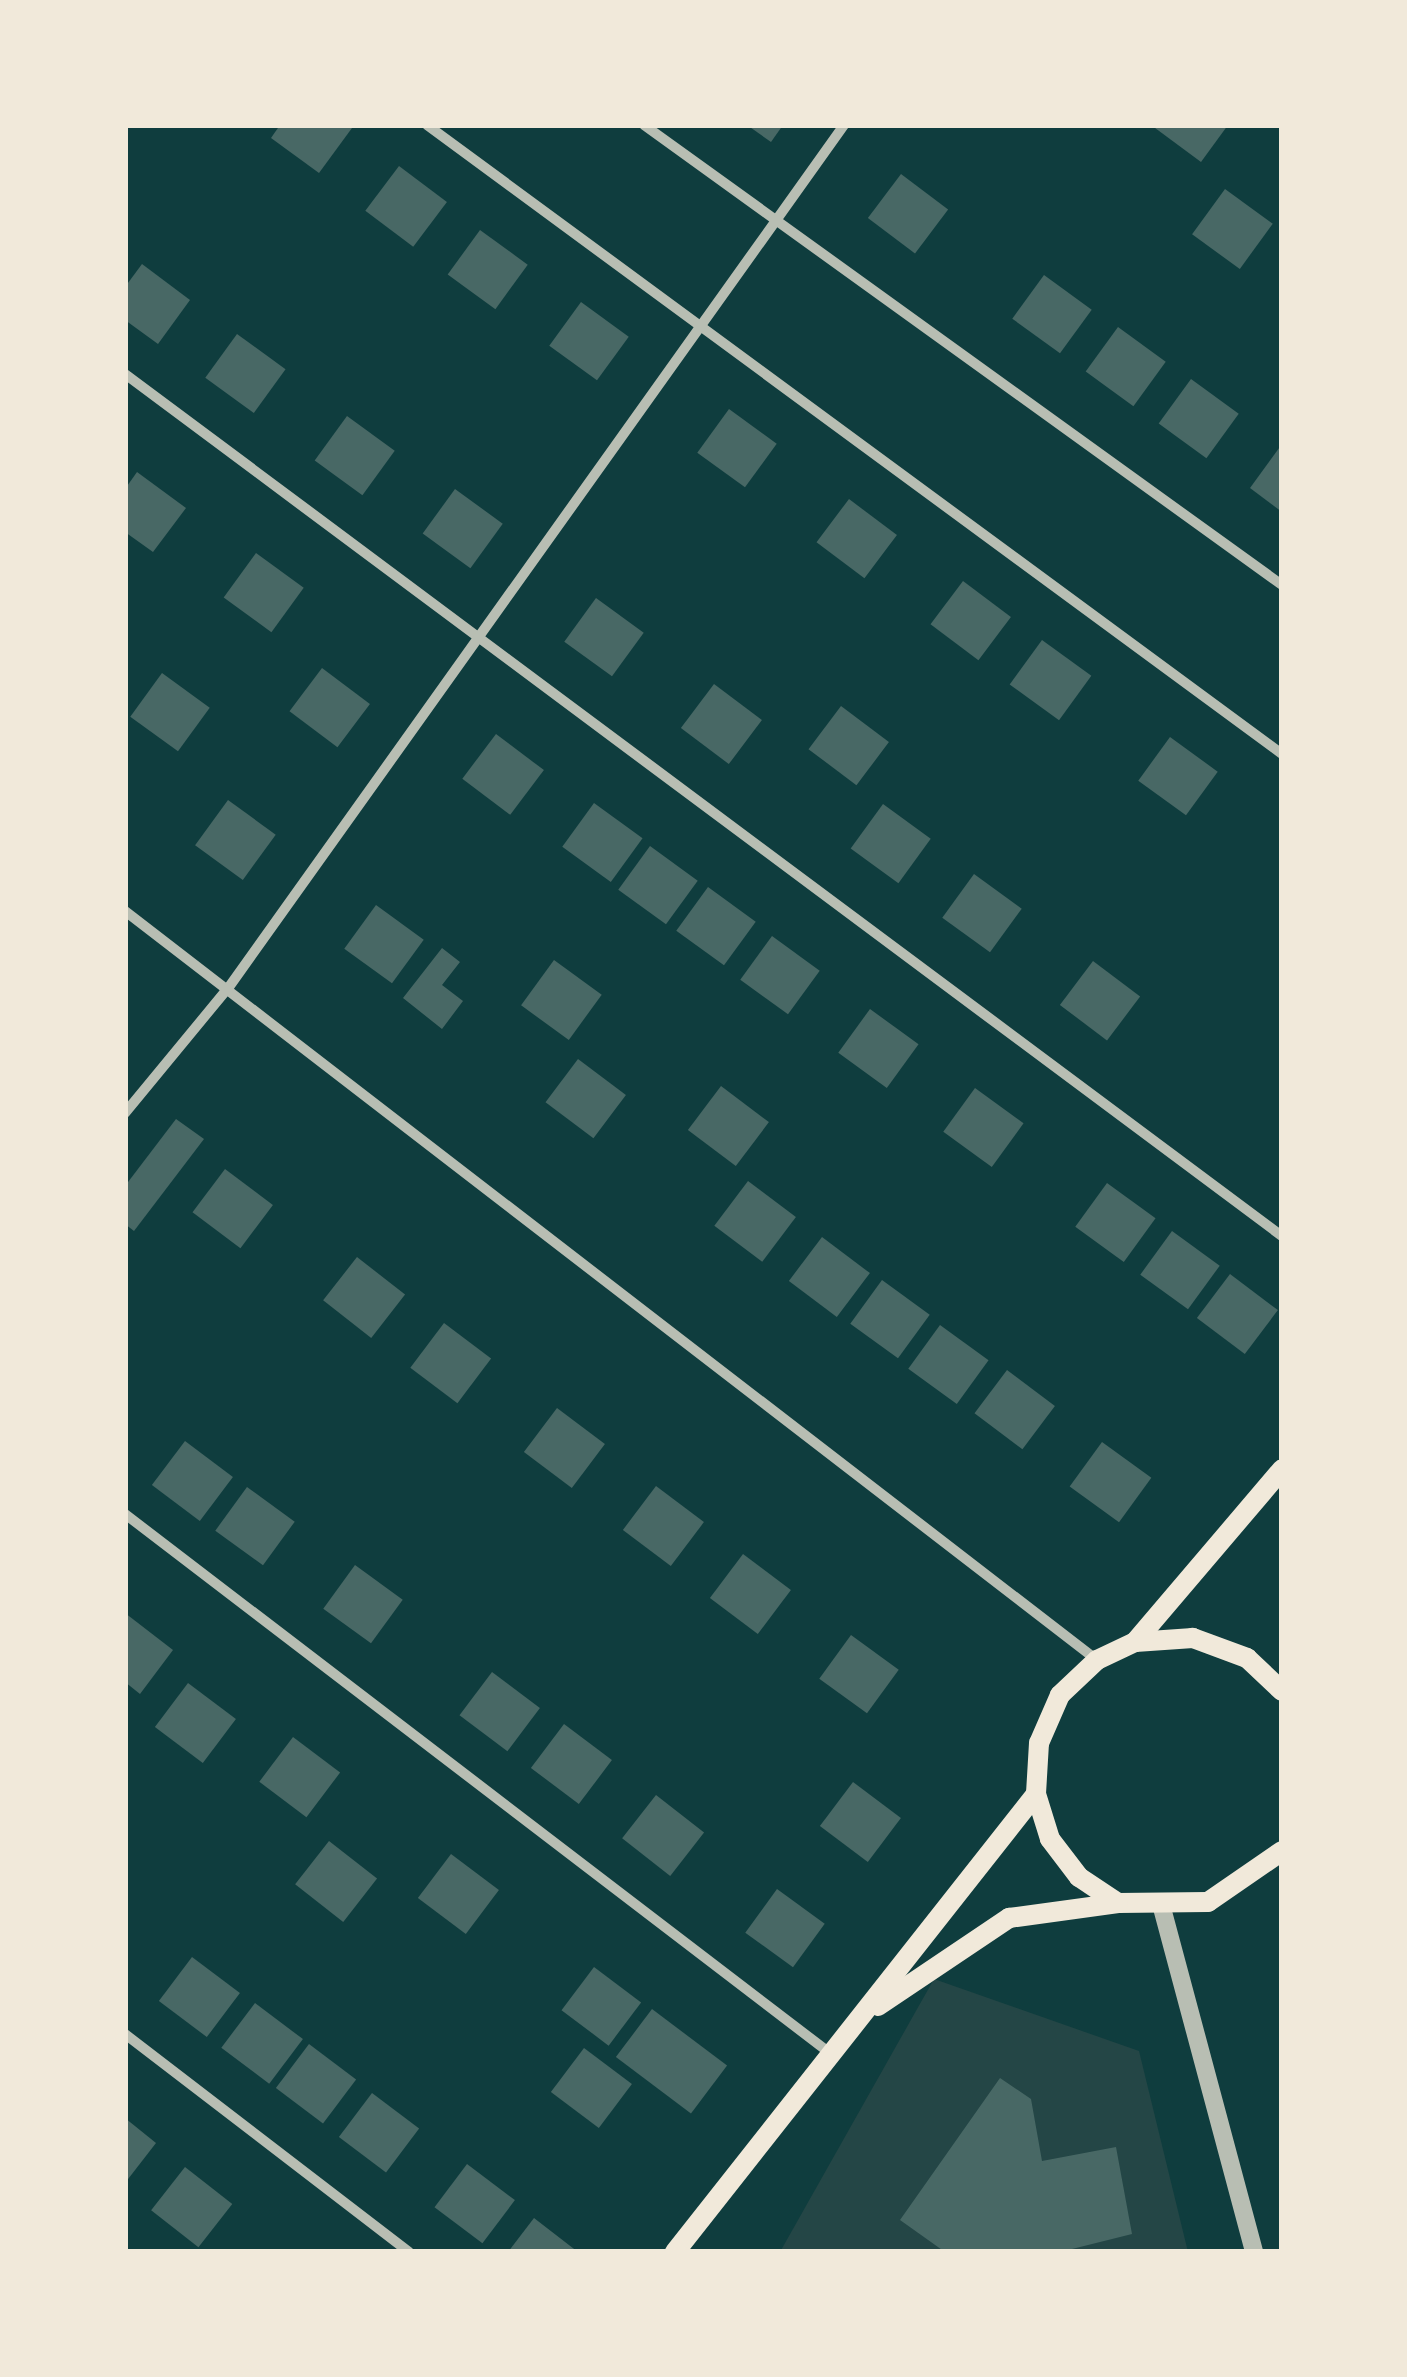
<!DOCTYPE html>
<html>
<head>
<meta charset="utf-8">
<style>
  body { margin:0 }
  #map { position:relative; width:1407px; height:2377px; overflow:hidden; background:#0f3d3e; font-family:"Noto Serif",serif }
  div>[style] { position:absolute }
  .green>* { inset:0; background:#244646 }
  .building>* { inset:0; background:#486865; transform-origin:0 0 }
  .minor>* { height:10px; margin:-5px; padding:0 5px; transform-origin:5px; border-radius:5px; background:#b8beb3 }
  .tertiary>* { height:18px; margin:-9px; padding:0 9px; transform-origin:9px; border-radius:9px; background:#b8beb3 }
  .secondary>* { height:20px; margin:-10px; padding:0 10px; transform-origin:10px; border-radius:10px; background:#f1e9da }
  span { translate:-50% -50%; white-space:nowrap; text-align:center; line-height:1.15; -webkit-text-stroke:8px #f1e9da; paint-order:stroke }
  .frame { position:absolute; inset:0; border:128px solid #f1e9da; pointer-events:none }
</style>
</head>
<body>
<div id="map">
  <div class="green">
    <i style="clip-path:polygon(934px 1979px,1139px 2051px,1188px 2252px,780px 2252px)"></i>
  </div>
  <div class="building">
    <i style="clip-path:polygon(280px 125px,347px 125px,352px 128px,319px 173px,271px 138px)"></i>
    <i style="clip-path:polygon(747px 125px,783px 125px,771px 142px)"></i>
    <i style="clip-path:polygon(1151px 125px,1228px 125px,1201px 162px)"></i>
    <i style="left:399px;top:166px;width:60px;height:56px;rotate:37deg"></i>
    <i style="left:901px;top:174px;width:59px;height:55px;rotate:37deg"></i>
    <i style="left:1225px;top:189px;width:59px;height:56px;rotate:36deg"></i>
    <i style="left:480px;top:230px;width:59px;height:55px;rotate:36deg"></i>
    <i style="clip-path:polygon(142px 264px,190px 300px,158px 344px,125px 320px,125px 287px)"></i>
    <i style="left:1044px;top:275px;width:59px;height:54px;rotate:36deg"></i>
    <i style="left:581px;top:302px;width:59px;height:54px;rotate:36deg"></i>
    <i style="left:1118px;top:327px;width:59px;height:55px;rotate:36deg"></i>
    <i style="left:237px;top:334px;width:60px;height:54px;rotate:36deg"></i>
    <i style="left:1191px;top:379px;width:59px;height:55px;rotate:36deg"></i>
    <i style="left:729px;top:409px;width:59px;height:54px;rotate:36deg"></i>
    <i style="left:347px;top:416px;width:59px;height:55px;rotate:36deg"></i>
    <i style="clip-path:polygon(1282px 444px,1282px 512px,1250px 488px)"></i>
    <i style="clip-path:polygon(137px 472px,186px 508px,153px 552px,125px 532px,125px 489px)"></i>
    <i style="left:455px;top:489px;width:59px;height:55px;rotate:36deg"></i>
    <i style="left:849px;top:499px;width:60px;height:54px;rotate:37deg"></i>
    <i style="left:256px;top:553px;width:59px;height:55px;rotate:36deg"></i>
    <i style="left:963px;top:581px;width:60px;height:54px;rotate:37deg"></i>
    <i style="left:596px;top:598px;width:59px;height:54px;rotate:36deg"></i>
    <i style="left:1042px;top:640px;width:61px;height:55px;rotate:36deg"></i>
    <i style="left:322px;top:668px;width:60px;height:54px;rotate:37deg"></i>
    <i style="left:162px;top:673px;width:59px;height:54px;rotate:36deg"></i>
    <i style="left:714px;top:684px;width:60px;height:55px;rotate:37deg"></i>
    <i style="left:841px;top:706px;width:60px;height:54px;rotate:37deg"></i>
    <i style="left:496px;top:734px;width:60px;height:56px;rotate:37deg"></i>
    <i style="left:1170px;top:737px;width:59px;height:54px;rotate:36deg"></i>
    <i style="left:228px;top:800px;width:59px;height:56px;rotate:36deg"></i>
    <i style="left:594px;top:803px;width:60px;height:54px;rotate:36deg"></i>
    <i style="left:883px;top:804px;width:59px;height:55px;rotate:36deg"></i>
    <i style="left:650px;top:846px;width:59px;height:54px;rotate:36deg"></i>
    <i style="left:974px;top:874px;width:59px;height:54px;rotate:36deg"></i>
    <i style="left:708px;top:887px;width:59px;height:54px;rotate:36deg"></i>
    <i style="left:376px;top:905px;width:59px;height:54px;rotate:36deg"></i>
    <i style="left:772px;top:936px;width:59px;height:54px;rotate:36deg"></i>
    <i style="clip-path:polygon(442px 948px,460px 962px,442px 985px,463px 1001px,442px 1029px,403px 998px)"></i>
    <i style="left:554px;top:960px;width:59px;height:56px;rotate:36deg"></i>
    <i style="left:1093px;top:961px;width:59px;height:55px;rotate:37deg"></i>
    <i style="left:870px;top:1009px;width:60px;height:54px;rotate:36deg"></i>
    <i style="left:578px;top:1059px;width:60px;height:54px;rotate:37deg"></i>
    <i style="left:721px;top:1086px;width:60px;height:55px;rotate:37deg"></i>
    <i style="left:975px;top:1088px;width:60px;height:54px;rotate:36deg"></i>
    <i style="clip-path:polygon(176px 1119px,204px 1139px,134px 1231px,125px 1224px,125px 1186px)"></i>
    <i style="left:225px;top:1169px;width:60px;height:54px;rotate:37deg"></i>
    <i style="left:748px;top:1181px;width:60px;height:56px;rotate:37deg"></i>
    <i style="left:1107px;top:1183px;width:60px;height:54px;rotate:36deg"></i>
    <i style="left:1172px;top:1231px;width:59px;height:54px;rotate:36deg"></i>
    <i style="left:822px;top:1237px;width:60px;height:55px;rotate:37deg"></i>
    <i style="left:357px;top:1257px;width:61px;height:55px;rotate:38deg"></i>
    <i style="left:1230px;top:1274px;width:60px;height:55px;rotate:37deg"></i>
    <i style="left:882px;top:1280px;width:59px;height:54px;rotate:36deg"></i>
    <i style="left:444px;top:1323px;width:59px;height:56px;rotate:37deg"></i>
    <i style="left:940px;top:1325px;width:60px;height:54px;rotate:36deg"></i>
    <i style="left:1007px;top:1370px;width:60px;height:54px;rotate:37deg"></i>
    <i style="left:557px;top:1408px;width:60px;height:55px;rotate:37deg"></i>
    <i style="left:185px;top:1441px;width:60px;height:55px;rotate:37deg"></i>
    <i style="left:1102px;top:1442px;width:61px;height:55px;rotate:36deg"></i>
    <i style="left:656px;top:1486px;width:60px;height:55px;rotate:37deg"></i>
    <i style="left:247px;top:1487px;width:59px;height:54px;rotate:36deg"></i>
    <i style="left:743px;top:1554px;width:60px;height:55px;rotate:37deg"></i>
    <i style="left:355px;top:1565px;width:59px;height:54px;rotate:36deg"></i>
    <i style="clip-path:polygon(125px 1613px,173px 1650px,140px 1694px,125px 1682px)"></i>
    <i style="left:851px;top:1635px;width:59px;height:54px;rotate:36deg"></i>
    <i style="left:492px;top:1672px;width:60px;height:54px;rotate:37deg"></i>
    <i style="left:188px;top:1683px;width:60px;height:55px;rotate:37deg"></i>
    <i style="left:564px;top:1724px;width:60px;height:55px;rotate:37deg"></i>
    <i style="left:293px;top:1737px;width:59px;height:56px;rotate:37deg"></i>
    <i style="left:853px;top:1782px;width:60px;height:55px;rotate:37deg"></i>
    <i style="left:656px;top:1795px;width:61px;height:55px;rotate:38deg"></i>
    <i style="left:329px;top:1841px;width:61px;height:55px;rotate:38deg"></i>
    <i style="left:451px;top:1854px;width:60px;height:55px;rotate:37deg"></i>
    <i style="left:777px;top:1889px;width:59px;height:54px;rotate:36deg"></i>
    <i style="left:192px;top:1957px;width:60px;height:55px;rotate:37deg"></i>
    <i style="left:594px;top:1967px;width:59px;height:54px;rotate:37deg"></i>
    <i style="left:255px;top:2003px;width:60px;height:56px;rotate:37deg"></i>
    <i style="left:652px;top:2009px;width:94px;height:60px;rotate:37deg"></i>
    <i style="left:309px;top:2044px;width:59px;height:55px;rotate:37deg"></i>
    <i style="left:584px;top:2048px;width:60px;height:55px;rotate:37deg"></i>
    <i style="clip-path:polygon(1000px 2078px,1031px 2099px,1042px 2161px,1116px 2147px,1132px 2234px,1060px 2252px,945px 2252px,900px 2220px)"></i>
    <i style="left:372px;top:2093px;width:59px;height:55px;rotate:37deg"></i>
    <i style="clip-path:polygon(125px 2118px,156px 2143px,125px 2183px)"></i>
    <i style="left:467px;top:2164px;width:60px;height:54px;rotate:37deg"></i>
    <i style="left:185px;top:2167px;width:60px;height:55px;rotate:38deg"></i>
    <i style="clip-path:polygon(534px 2218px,578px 2252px,508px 2252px)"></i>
  </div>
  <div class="minor">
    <i style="left:427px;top:125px;width:1061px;rotate:36.34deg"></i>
    <i style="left:644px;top:125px;width:787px;rotate:35.79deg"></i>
    <i style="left:125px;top:374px;width:1443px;rotate:36.69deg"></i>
    <i style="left:125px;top:911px;width:1227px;rotate:37.62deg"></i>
    <i style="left:125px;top:1113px;width:163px;rotate:-50.5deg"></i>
    <i style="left:229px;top:987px;width:1059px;rotate:-54.49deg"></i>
    <i style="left:125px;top:1514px;width:884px;rotate:37.41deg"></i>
    <i style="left:125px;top:2034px;width:358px;rotate:37.5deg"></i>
  </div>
  <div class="tertiary">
    <i style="left:1162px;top:1908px;width:356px;rotate:75deg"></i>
  </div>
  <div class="secondary">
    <i style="left:1135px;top:1642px;width:227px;rotate:-49.6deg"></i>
    <i style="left:1282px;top:1691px;width:48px;rotate:-136.7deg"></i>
    <i style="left:1247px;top:1658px;width:58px;rotate:-159.7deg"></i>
    <i style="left:1193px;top:1638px;width:58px;rotate:176.1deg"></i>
    <i style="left:1135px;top:1642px;width:42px;rotate:154.7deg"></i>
    <i style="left:1097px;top:1660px;width:51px;rotate:136.6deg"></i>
    <i style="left:1060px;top:1695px;width:52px;rotate:113.6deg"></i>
    <i style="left:1039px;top:1743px;width:51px;rotate:93.4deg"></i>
    <i style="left:1036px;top:1794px;width:47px;rotate:72.7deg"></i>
    <i style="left:1050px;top:1839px;width:48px;rotate:52.7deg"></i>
    <i style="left:1079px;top:1877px;width:47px;rotate:33.7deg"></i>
    <i style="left:1118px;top:1903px;width:90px;rotate:-0.6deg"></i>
    <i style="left:1208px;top:1902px;width:90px;rotate:-34.6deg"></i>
    <i style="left:878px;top:2006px;width:158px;rotate:-33.9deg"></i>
    <i style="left:1009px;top:1918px;width:110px;rotate:-7.8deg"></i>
    <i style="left:675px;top:2252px;width:583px;rotate:-51.75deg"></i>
  </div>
  <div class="frame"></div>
</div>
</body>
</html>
